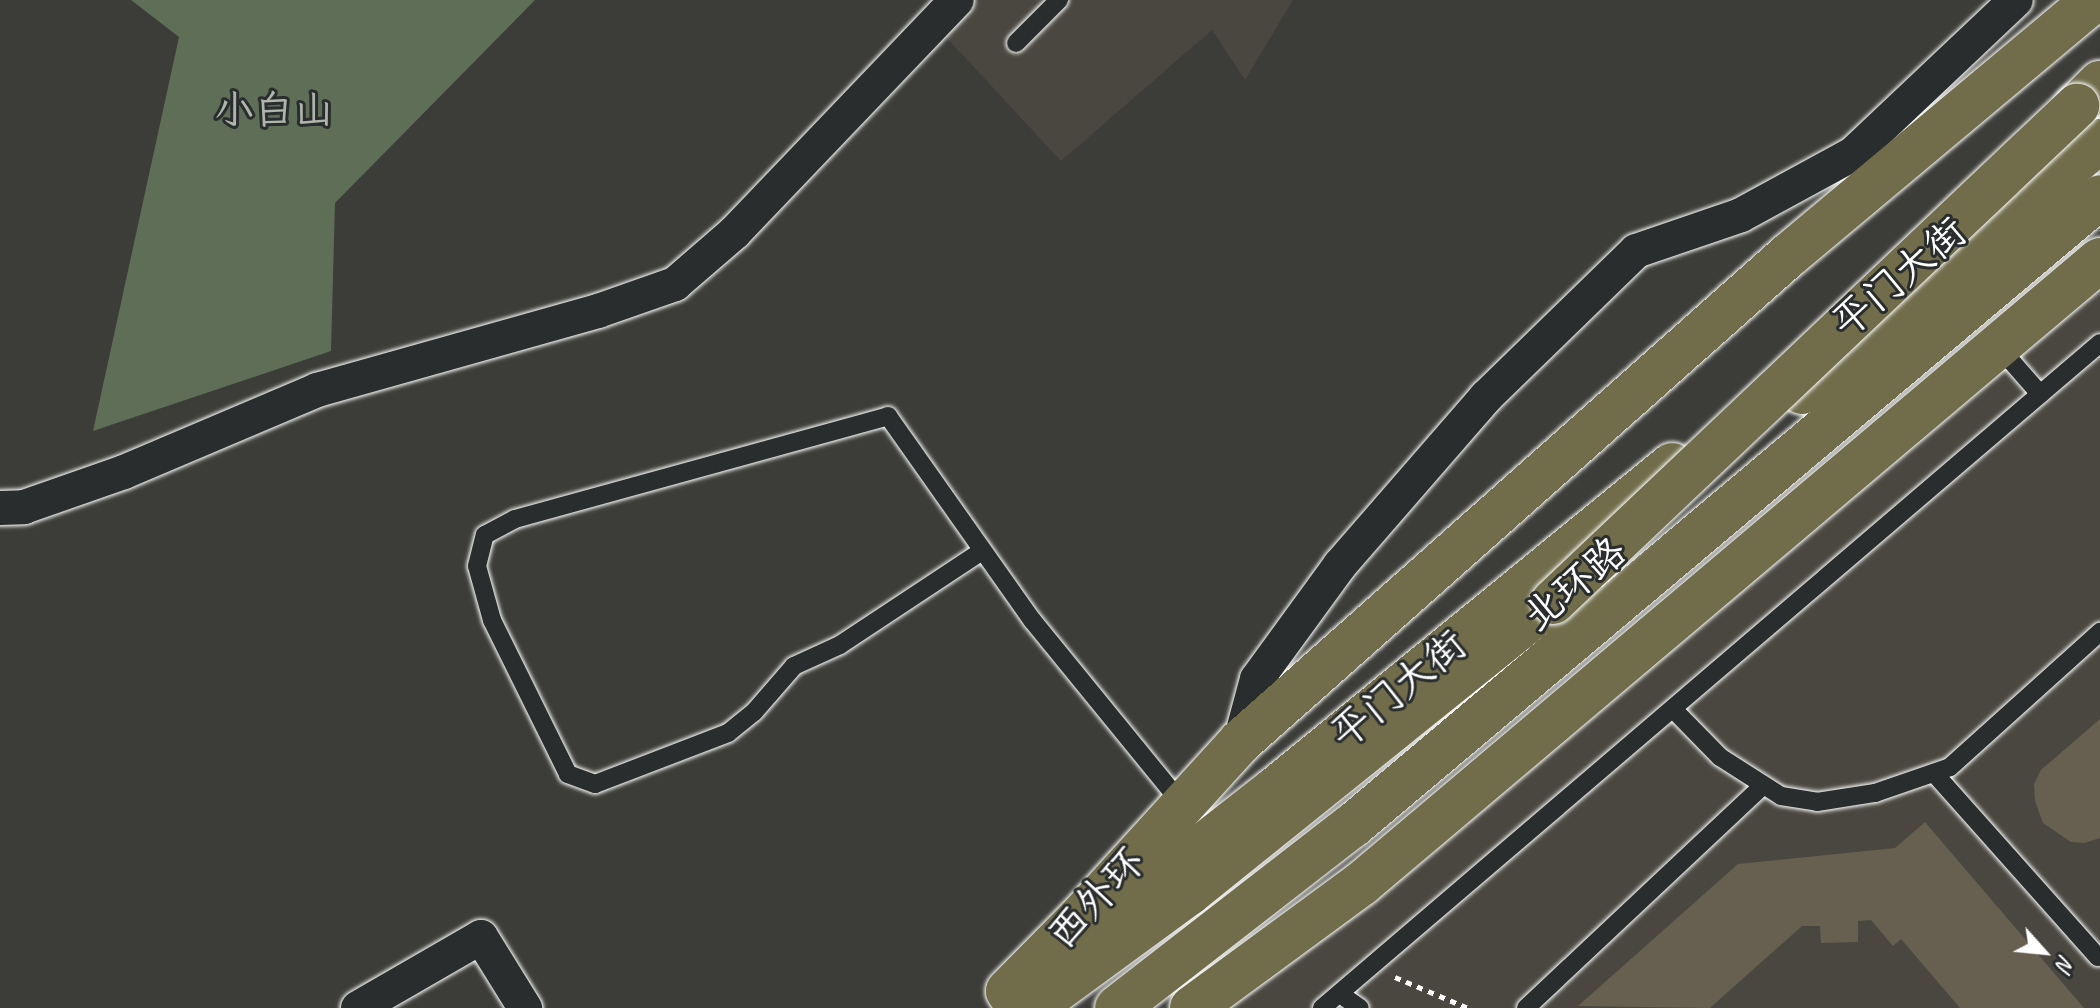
<!DOCTYPE html>
<html>
<head>
<meta charset="utf-8">
<style>
  body { margin:0 }
  #map { position:relative; width:2100px; height:1008px; overflow:hidden; background:#3c3c38; font-family:Caveat,"LXGW WenKai TC",sans-serif }
  div>[style] { position:absolute }
  .built>* { inset:0; background:#49473f }
  .green>* { inset:0; background:#5e6e57 }
  .building>* { inset:0; background:#676050 }
  .path>* { height:5px; margin-top:-2.5px; transform-origin:0; background:repeating-linear-gradient(90deg,#fff 0 6px,transparent 0 12px) }
  .roads { filter:drop-shadow(0 0 2px #fff) drop-shadow(0 0 2px #fff) }
  .lane>* { height:18px; margin:-9px; padding:0 9px; transform-origin:9px; border-radius:9px; background:#2a2d2e }
  .street>* { height:34px; margin:-17px; padding:0 17px; transform-origin:17px; border-radius:17px; background:#2a2d2e }
  .primary>* { height:44px; margin:-22px; padding:0 22px; transform-origin:22px; border-radius:22px; background:#716d4b }
  .highway>* { height:44px; margin:-22px; padding:0 22px; transform-origin:22px; border-radius:22px; background:#716d4b }
  .bridges { filter:drop-shadow(0 0 2px #fff) drop-shadow(0 0 2px #fff) }
  .highway-bridge>* { height:44px; margin:-22px; padding:0 22px; transform-origin:22px; border-radius:22px; background:#716d4b }
  span { translate:-50% -50%; white-space:nowrap; text-align:center; line-height:1.15; -webkit-text-stroke:6px #2a2d2e; paint-order:stroke }
  .park-label { font-size:40px; color:#aeb6ab }
  .street-label { font-size:40px; color:#fff }
  .north { position:absolute; left:2004px; top:912px; width:80px; height:80px; -webkit-text-stroke:6px #2a2d2e; paint-order:stroke; rotate:117deg; font-size:22px; font-weight:700; line-height:32px; text-align:center; color:#fff }
  .north::after { content:''; display:block; margin:auto; width:28px; height:36px; background:#fff; clip-path:polygon(50% 0,100% 100%,50% 72%,0 100%) }
</style>
</head>
<body>
<div id="map">
  <div class="built">
    <i style="clip-path:polygon(975px 0,1293px 0,1245px 80px,1212px 30px,1061px 161px,943px 34px)"></i>
    <i style="clip-path:polygon(2100px 278px,2100px 1008px,1219px 1008px)"></i>
  </div>
  <div class="green">
    <i style="clip-path:polygon(131px 0,535px 0,335px 203px,331px 351px,93px 431px,179px 37px)"></i>
  </div>
  <div class="building">
    <i style="clip-path:polygon(2100px 719px,2100px 838px,2085px 843px,2071px 842px,2043px 823px,2035px 801px,2034px 784px,2041px 770px)"></i>
    <i style="clip-path:polygon(1925px 822px,2084px 1008px,1960px 1008px,1901px 939px,1893px 946px,1871px 920px,1858px 921px,1858px 942px,1821px 943px,1820px 926px,1802px 926px,1710px 1008px,1578px 1006px,1738px 864px,1895px 848px)"></i>
  </div>
  <div class="path">
    <i style="left:1395px;top:977px;width:79px;rotate:23deg"></i>
  </div>
  <div class="roads">
    <div class="lane">
      <i style="left:1016px;top:43px;width:61px;rotate:-45deg"></i>
      <i style="left:1998px;top:346px;width:64px;rotate:48.8deg"></i>
      <i style="left:982px;top:551px;width:170px;rotate:146.5deg"></i>
      <i style="left:840px;top:645px;width:51px;rotate:155.5deg"></i>
      <i style="left:794px;top:666px;width:61px;rotate:131deg"></i>
      <i style="left:754px;top:712px;width:33px;rotate:141deg"></i>
      <i style="left:728px;top:733px;width:142px;rotate:159deg"></i>
      <i style="left:595px;top:784px;width:29px;rotate:-160deg"></i>
      <i style="left:568px;top:774px;width:172px;rotate:-116.3deg"></i>
      <i style="left:492px;top:620px;width:56px;rotate:-105.5deg"></i>
      <i style="left:477px;top:566px;width:32px;rotate:-76deg"></i>
      <i style="left:485px;top:535px;width:34px;rotate:-28deg"></i>
      <i style="left:515px;top:519px;width:387px;rotate:-15.4deg"></i>
      <i style="left:888px;top:416px;width:250px;rotate:54.8deg"></i>
      <i style="left:1032px;top:620px;width:237px;rotate:50.8deg"></i>
      <i style="left:1673px;top:709px;width:67px;rotate:45.6deg"></i>
      <i style="left:1720px;top:757px;width:72px;rotate:32.6deg"></i>
      <i style="left:1781px;top:796px;width:36px;rotate:9deg"></i>
      <i style="left:1817px;top:802px;width:59px;rotate:-8.8deg"></i>
      <i style="left:1875px;top:793px;width:79px;rotate:-19.1deg"></i>
      <i style="left:1950px;top:767px;width:202px;rotate:-42deg"></i>
      <i style="left:1934px;top:773px;width:246px;rotate:48.3deg"></i>
      <i style="left:2098px;top:957px;width:3px;rotate:-45deg"></i>
      <i style="left:1340px;top:994px;width:24px;rotate:35deg"></i>
      <i style="left:1322px;top:1008px;width:1023px;rotate:-40.52deg"></i>
      <i style="left:1526px;top:1008px;width:324px;rotate:-43.2deg"></i>
    </div>
    <div class="street">
      <i style="left:0;top:508px;width:24px;rotate:-2deg"></i>
      <i style="left:24px;top:507px;width:106px;rotate:-19.3deg"></i>
      <i style="left:124px;top:472px;width:210px;rotate:-23deg"></i>
      <i style="left:317px;top:390px;width:292px;rotate:-15.7deg"></i>
      <i style="left:598px;top:311px;width:82px;rotate:-19.3deg"></i>
      <i style="left:675px;top:284px;width:79px;rotate:-40.9deg"></i>
      <i style="left:735px;top:232px;width:321px;rotate:-46.3deg"></i>
      <i style="left:1240px;top:742px;width:65px;rotate:-74.9deg"></i>
      <i style="left:1257px;top:679px;width:141px;rotate:-53.9deg"></i>
      <i style="left:1340px;top:565px;width:223px;rotate:-49deg"></i>
      <i style="left:1486px;top:397px;width:209px;rotate:-44.2deg"></i>
      <i style="left:1636px;top:251px;width:111px;rotate:-18.9deg"></i>
      <i style="left:1741px;top:215px;width:128px;rotate:-28.6deg"></i>
      <i style="left:1853px;top:154px;width:224px;rotate:-43.4deg"></i>
      <i style="left:358px;top:1008px;width:142px;rotate:-30deg"></i>
      <i style="left:481px;top:937px;width:84px;rotate:58.2deg"></i>
    </div>
    <div class="primary">
      <i style="left:1099px;top:927px;width:222px;rotate:-38.1deg"></i>
      <i style="left:1274px;top:790px;width:514px;rotate:-39.23deg"></i>
      <i style="left:1019px;top:1008px;width:20px;rotate:-123deg"></i>
      <i style="left:1008px;top:991px;width:103px;rotate:-45.4deg"></i>
      <i style="left:1080px;top:918px;width:238px;rotate:-47.7deg"></i>
      <i style="left:1240px;top:742px;width:734px;rotate:-41.58deg"></i>
      <i style="left:1789px;top:255px;width:398px;rotate:-39.9deg"></i>
      <i style="left:1192px;top:1008px;width:210px;rotate:-36.3deg"></i>
      <i style="left:1361px;top:884px;width:967px;rotate:-40.18deg"></i>
    </div>
    <div class="highway">
      <i style="left:2077px;top:106px;width:33px;rotate:-45deg"></i>
      <i style="left:1802px;top:392px;width:390px;rotate:-40.1deg"></i>
      <i style="left:1032px;top:1008px;width:195px;rotate:-36.2deg"></i>
      <i style="left:1189px;top:893px;width:503px;rotate:-38.78deg"></i>
      <i style="left:1117px;top:1008px;width:297px;rotate:-37.8deg"></i>
      <i style="left:1352px;top:826px;width:977px;rotate:-40.06deg"></i>
    </div>
  </div>
  <div class="bridges">
    <div class="highway-bridge">
      <i style="left:1553px;top:602px;width:722px;rotate:-43.43deg"></i>
    </div>
  </div>
  <div class="park-label">
    <span style="left:274px;top:110px">小白山</span>
  </div>
  <div class="street-label">
    <span style="left:1899px;top:277px;rotate:-40deg">平门大街</span>
    <span style="left:1574px;top:584px;rotate:-40deg">北环路</span>
    <span style="left:1398px;top:689px;rotate:-39deg">平门大街</span>
    <span style="left:1096px;top:898px;rotate:-47deg">西外环</span>
  </div>
  <div class="north">N</div>
</div>
</body>
</html>
